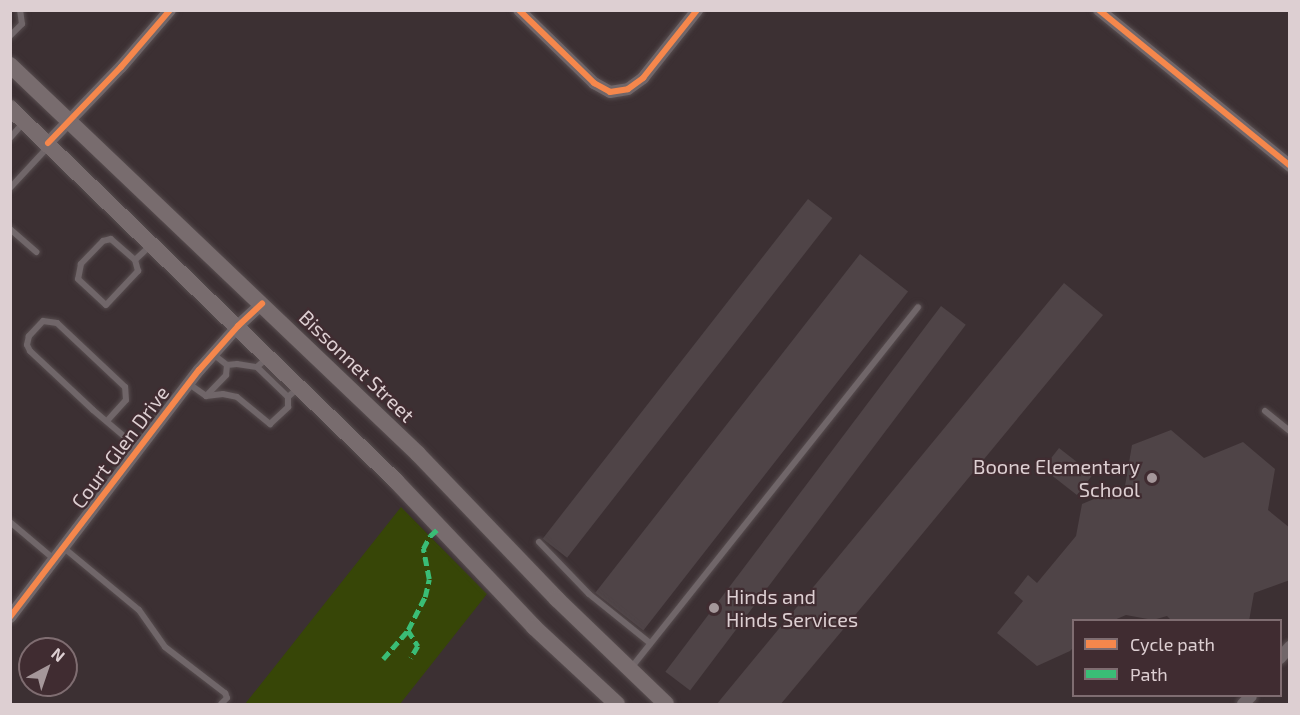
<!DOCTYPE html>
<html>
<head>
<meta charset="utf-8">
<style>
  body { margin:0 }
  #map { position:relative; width:1300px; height:715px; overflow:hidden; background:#3c3033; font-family:"Exo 2",sans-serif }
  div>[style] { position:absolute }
  .green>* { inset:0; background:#374607 }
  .building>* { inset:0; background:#4f4447; transform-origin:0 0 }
  .roads { filter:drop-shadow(0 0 2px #574d4f) drop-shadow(0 0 2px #574d4f) }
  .service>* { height:6px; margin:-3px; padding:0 3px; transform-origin:3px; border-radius:3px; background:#706669 }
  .minor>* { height:12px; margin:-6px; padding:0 6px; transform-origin:6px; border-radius:6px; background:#706669 }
  .secondary>* { height:16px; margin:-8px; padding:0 8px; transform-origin:8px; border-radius:8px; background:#786c6e }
  .quiet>* { height:4.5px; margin-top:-2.25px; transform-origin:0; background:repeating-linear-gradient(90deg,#3abd76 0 9px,transparent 0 13.5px) }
  .cycleway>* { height:6px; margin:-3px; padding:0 3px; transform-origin:3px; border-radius:3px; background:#f5874c }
  .dots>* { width:16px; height:16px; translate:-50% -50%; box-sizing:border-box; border:3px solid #402c31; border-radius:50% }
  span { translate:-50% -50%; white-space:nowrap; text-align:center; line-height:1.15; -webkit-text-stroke:4.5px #402c31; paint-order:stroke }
  .street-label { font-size:20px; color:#ddcfd2 }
  .poi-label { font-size:20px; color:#ddcfd2 }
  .right { translate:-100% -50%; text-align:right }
  .left { translate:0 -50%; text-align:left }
  .frame { position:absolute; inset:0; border:12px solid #ddcfd2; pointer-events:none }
  .legend { position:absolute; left:1072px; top:619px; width:210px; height:78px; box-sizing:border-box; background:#402c31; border:2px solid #7f6d71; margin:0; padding:8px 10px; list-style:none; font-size:18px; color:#ddcfd2 }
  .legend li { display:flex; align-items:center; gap:12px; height:30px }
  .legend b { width:30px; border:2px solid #7f6d71 }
  .north { position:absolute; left:18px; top:637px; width:60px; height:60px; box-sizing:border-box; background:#402c31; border:2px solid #7f6d71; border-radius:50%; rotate:40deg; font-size:16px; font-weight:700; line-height:24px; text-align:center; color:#ddcfd2 }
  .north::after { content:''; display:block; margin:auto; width:21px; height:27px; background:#a5979a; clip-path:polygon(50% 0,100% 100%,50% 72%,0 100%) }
</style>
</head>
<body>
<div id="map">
  <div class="green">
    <i style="clip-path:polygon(401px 507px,487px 594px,400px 704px,245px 704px)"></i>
  </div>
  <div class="building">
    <i style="left:808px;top:199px;width:31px;height:431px;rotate:38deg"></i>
    <i style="left:860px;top:254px;width:61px;height:430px;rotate:38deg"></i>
    <i style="clip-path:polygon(1064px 283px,1103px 315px,866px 602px,780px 705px,716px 705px)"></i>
    <i style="left:941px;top:306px;width:31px;height:458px;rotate:37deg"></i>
    <i style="clip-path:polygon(1171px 430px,1204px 458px,1243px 442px,1275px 469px,1268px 510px,1290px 528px,1290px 580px,1254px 593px,1249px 621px,1172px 621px,1167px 616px,1153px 620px,1126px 615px,1112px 621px,1074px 621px,1074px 647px,1070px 651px,1037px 666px,997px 633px,1023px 601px,1014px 593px,1028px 575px,1037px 583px,1076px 536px,1082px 504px,1125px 486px,1132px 445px)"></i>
    <i style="left:1059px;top:448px;width:43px;height:26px;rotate:38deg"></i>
  </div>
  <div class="roads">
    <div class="service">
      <i style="left:10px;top:36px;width:17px;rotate:-45deg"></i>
      <i style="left:22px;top:24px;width:14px;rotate:-98deg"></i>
      <i style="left:10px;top:138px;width:18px;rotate:-49deg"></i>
      <i style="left:10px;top:188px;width:54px;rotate:-47.2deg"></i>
      <i style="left:10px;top:229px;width:35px;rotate:41deg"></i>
      <i style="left:135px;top:260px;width:32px;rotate:-139deg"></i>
      <i style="left:111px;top:239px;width:8px;rotate:166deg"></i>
      <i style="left:103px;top:241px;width:32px;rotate:134deg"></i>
      <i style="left:81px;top:264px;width:15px;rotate:101deg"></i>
      <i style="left:78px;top:279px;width:38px;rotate:43deg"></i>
      <i style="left:106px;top:305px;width:47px;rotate:-46.7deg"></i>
      <i style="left:138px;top:271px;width:11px;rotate:-105deg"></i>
      <i style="left:135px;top:260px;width:21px;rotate:-43deg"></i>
      <i style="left:213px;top:354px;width:18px;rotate:38deg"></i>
      <i style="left:227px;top:365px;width:10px;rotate:-6deg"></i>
      <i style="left:237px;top:364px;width:20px;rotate:9deg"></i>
      <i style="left:257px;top:367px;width:13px;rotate:-42deg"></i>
      <i style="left:257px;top:367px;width:43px;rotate:44.1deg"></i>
      <i style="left:288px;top:397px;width:13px;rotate:-42deg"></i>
      <i style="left:189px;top:384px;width:21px;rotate:35deg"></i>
      <i style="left:206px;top:396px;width:17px;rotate:-7deg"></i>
      <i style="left:223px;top:394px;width:14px;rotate:12deg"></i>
      <i style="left:237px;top:397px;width:43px;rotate:39.3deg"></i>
      <i style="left:270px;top:424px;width:25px;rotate:-43deg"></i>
      <i style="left:288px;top:407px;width:10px;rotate:-90deg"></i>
      <i style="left:206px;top:396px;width:29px;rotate:-46deg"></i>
      <i style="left:226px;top:375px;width:10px;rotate:-84deg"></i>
      <i style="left:1265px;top:411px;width:32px;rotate:39deg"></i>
      <i style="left:107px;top:421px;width:28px;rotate:-48deg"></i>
      <i style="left:126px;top:400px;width:13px;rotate:-94deg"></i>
      <i style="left:125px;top:387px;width:93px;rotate:-136.7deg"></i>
      <i style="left:57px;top:323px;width:14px;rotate:-172deg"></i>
      <i style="left:43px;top:321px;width:21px;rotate:133deg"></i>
      <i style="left:29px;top:336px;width:9px;rotate:103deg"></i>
      <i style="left:27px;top:345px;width:7px;rotate:63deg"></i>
      <i style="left:30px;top:351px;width:86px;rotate:43.1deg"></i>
      <i style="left:93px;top:410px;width:60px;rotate:40.3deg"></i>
      <i style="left:10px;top:522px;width:57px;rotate:40.1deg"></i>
      <i style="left:539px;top:542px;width:72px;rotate:46.1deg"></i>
      <i style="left:589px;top:594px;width:78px;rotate:38.8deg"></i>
      <i style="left:64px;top:548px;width:97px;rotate:39.6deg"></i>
      <i style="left:139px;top:610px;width:45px;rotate:54.9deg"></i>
      <i style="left:165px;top:647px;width:76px;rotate:37.5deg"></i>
      <i style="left:225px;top:693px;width:5px;rotate:68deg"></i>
      <i style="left:227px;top:698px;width:8px;rotate:135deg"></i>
      <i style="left:631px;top:668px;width:461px;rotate:-51.5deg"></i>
    </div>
    <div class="minor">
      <i style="left:519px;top:10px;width:105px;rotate:44.2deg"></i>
      <i style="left:594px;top:83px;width:18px;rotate:29deg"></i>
      <i style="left:610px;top:92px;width:18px;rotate:-9deg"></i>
      <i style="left:628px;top:89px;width:19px;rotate:-36deg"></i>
      <i style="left:643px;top:78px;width:87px;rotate:-51.5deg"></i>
      <i style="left:1099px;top:10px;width:247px;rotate:39.2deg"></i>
      <i style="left:48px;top:143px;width:105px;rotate:-46.2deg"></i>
      <i style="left:121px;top:67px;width:75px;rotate:-49.3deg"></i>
      <i style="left:10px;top:617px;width:311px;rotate:-52.6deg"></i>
      <i style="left:199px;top:370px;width:59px;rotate:-48.4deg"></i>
      <i style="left:238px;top:326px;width:33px;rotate:-43deg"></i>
      <i style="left:1280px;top:658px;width:15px;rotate:-48deg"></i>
      <i style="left:1243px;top:704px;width:11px;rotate:-45deg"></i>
    </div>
    <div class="secondary">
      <i style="left:10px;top:65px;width:564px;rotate:43.63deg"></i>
      <i style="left:418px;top:454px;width:201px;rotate:46.2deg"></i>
      <i style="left:557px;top:599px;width:151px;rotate:43.9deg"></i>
      <i style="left:10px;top:108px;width:537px;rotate:44.02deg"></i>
      <i style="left:396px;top:481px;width:201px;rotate:46.6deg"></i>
      <i style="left:534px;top:627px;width:113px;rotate:42.9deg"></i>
    </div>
  </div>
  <div class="quiet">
    <i style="left:408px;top:630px;width:19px;rotate:58deg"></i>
    <i style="left:418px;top:646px;width:14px;rotate:120deg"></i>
    <i style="left:383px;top:659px;width:38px;rotate:-49deg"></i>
    <i style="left:408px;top:630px;width:37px;rotate:-63deg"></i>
    <i style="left:425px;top:597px;width:18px;rotate:-77deg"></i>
    <i style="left:429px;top:579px;width:31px;rotate:-101deg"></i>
    <i style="left:423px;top:549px;width:15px;rotate:-62deg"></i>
    <i style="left:430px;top:536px;width:12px;rotate:-42deg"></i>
  </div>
  <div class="cycleway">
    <i style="left:519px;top:10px;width:105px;rotate:44.2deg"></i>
    <i style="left:594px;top:83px;width:18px;rotate:29deg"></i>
    <i style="left:610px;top:92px;width:18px;rotate:-9deg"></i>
    <i style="left:628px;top:89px;width:19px;rotate:-36deg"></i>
    <i style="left:643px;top:78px;width:87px;rotate:-51.5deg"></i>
    <i style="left:1099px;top:10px;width:247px;rotate:39.2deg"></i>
    <i style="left:48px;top:143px;width:105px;rotate:-46.2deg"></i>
    <i style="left:121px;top:67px;width:75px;rotate:-49.3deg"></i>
    <i style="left:10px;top:617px;width:311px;rotate:-52.6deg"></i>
    <i style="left:199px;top:370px;width:59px;rotate:-48.4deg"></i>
    <i style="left:238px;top:326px;width:33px;rotate:-43deg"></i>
  </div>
  <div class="dots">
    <i style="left:1152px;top:478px;background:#a5979a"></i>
    <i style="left:714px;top:608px;background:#a5979a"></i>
  </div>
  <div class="street-label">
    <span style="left:357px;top:366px;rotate:44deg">Bissonnet Street</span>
    <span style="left:120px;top:447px;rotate:-53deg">Court Glen Drive</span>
  </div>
  <div class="poi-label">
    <span class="right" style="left:1140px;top:478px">Boone Elementary<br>School</span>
    <span class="left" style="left:726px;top:608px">Hinds and<br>Hinds Services</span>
  </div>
  <div class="frame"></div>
  <ul class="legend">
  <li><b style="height:8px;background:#f5874c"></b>Cycle path</li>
  <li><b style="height:8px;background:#3abd76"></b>Path</li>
  </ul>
  <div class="north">N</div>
</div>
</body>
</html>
